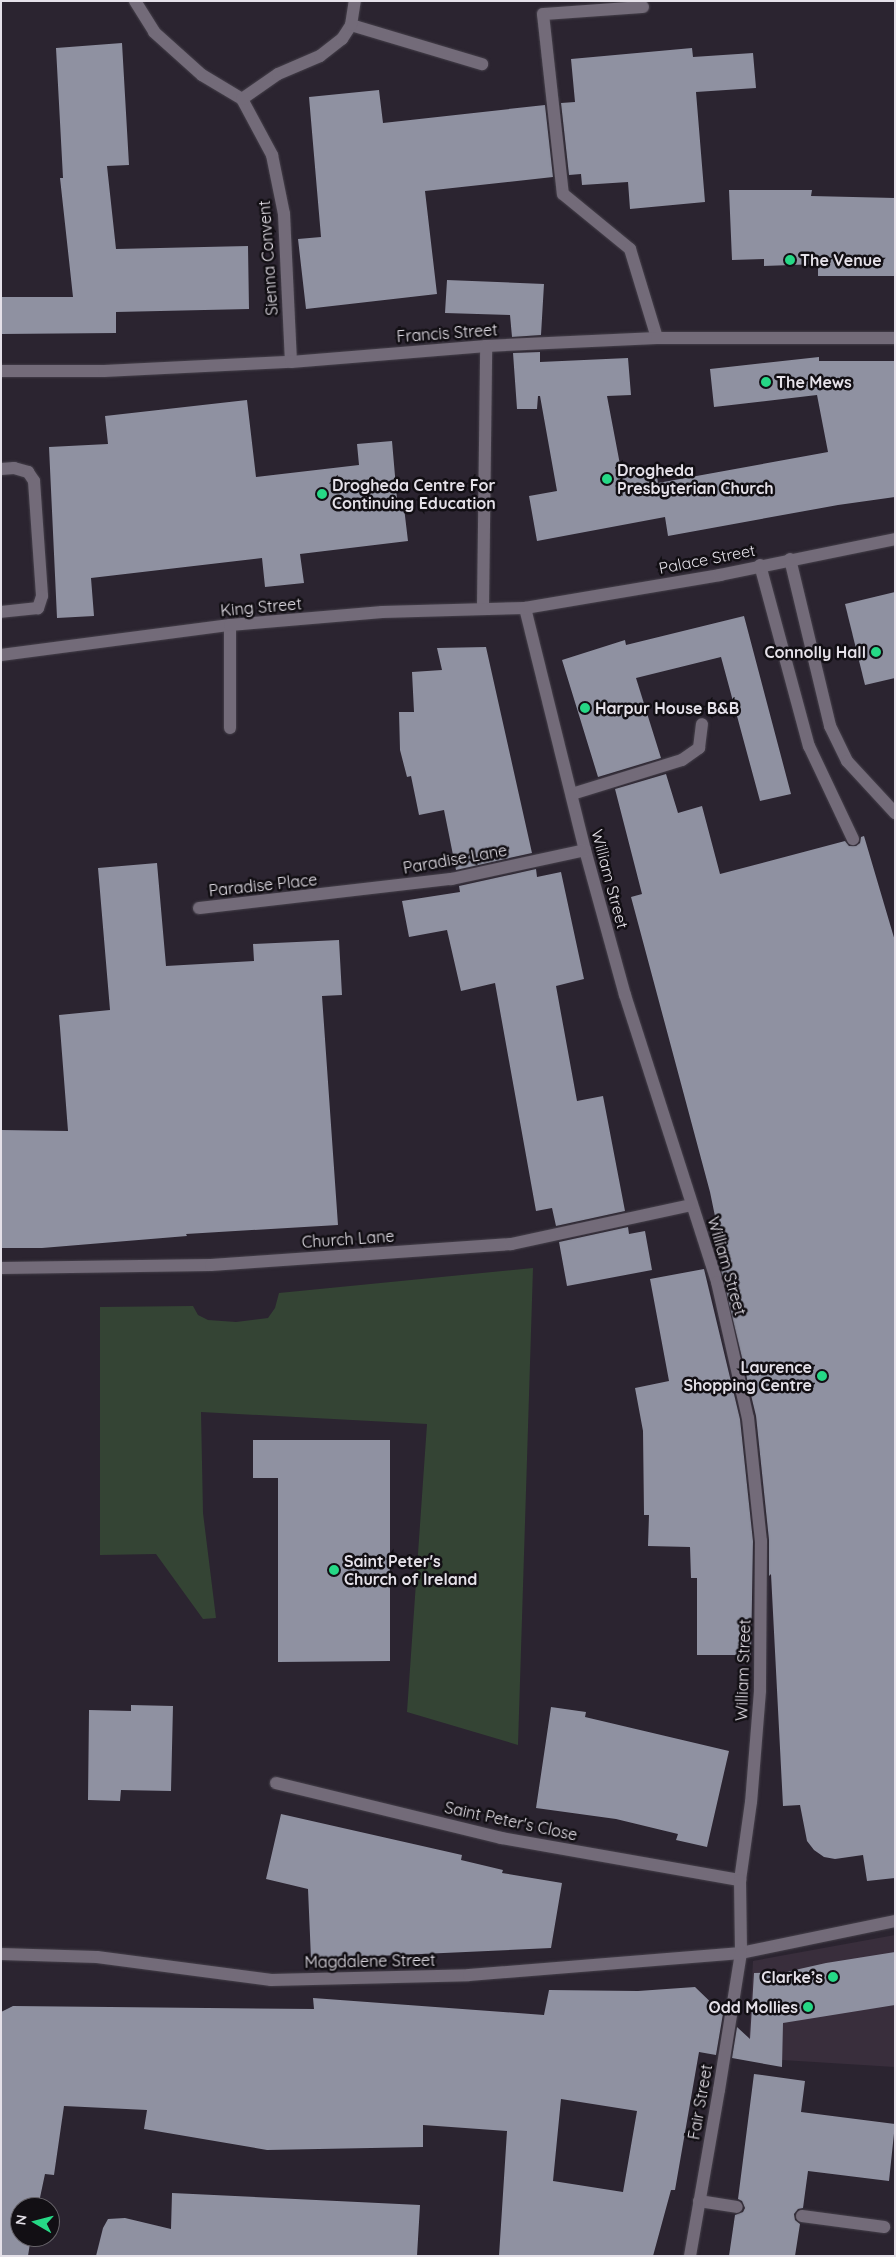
<!DOCTYPE html>
<html>
<head>
<meta charset="utf-8">
<style>
  body { margin:0 }
  #map { position:relative; width:896px; height:2257px; overflow:hidden; background:#2b2430; font-family:Quicksand,sans-serif }
  div>[style] { position:absolute }
  .commercial>* { inset:0; background:#392e3c }
  .green>* { inset:0; background:#344434 }
  .building>* { inset:0; background:#8f91a1 }
  .roads { filter:drop-shadow(0 0 1px #45404a) drop-shadow(0 0 1px #45404a) }
  .service>* { height:12px; margin:-6px; padding:0 6px; transform-origin:6px; border-radius:6px; background:#736b79 }
  .minor>* { height:12px; margin:-6px; padding:0 6px; transform-origin:6px; border-radius:6px; background:#736b79 }
  .tertiary>* { height:12px; margin:-6px; padding:0 6px; transform-origin:6px; border-radius:6px; background:#736b79 }
  .dots>* { width:14px; height:14px; translate:-50% -50%; box-sizing:border-box; border:2px solid #120f14; border-radius:50% }
  span { translate:-50% -50%; white-space:nowrap; text-align:center; line-height:1.15; -webkit-text-stroke:5px #120f14; paint-order:stroke }
  .street-label { font-size:16px; color:#e5e1e9 }
  .poi-label { font-size:16px; color:#e5e1e9; font-weight:700 }
  .left { translate:0 -50%; text-align:left }
  .right { translate:-100% -50%; text-align:right }
  .frame { position:absolute; inset:0; border:2px solid #e5e1e9; pointer-events:none }
  .north { position:absolute; left:10px; top:2197px; width:50px; height:50px; box-sizing:border-box; background:#120f14; border:1px solid #666369; border-radius:50%; rotate:278deg; font-size:14px; font-weight:700; line-height:20px; text-align:center; color:#e5e1e9 }
  .north::after { content:''; display:block; margin:auto; width:18px; height:22px; background:#26d886; clip-path:polygon(50% 0,100% 100%,50% 72%,0 100%) }
</style>
</head>
<body>
<div id="map">
  <div class="commercial">
    <i style="clip-path:polygon(895px 1935px,895px 2067px,748px 2058px,753px 1961px)"></i>
  </div>
  <div class="green">
    <i style="clip-path:polygon(533px 1268px,518px 1745px,407px 1712px,427px 1424px,201px 1412px,203px 1513px,216px 1618px,203px 1619px,156px 1554px,100px 1555px,100px 1307px,193px 1306px,198px 1315px,208px 1320px,236px 1322px,268px 1318px,275px 1308px,279px 1293px)"></i>
  </div>
  <div class="building">
    <i style="clip-path:polygon(122px 43px,129px 165px,107px 166px,116px 249px,248px 246px,249px 309px,116px 312px,116px 333px,1px 334px,1px 297px,73px 297px,60px 178px,63px 178px,56px 48px)"></i>
    <i style="clip-path:polygon(692px 48px,693px 57px,753px 53px,756px 88px,696px 92px,705px 202px,630px 209px,628px 182px,582px 185px,581px 174px,569px 175px,561px 103px,575px 102px,571px 59px)"></i>
    <i style="clip-path:polygon(379px 90px,383px 123px,545px 105px,553px 177px,425px 191px,437px 294px,306px 309px,298px 239px,321px 237px,309px 97px)"></i>
    <i style="clip-path:polygon(729px 190px,812px 190px,811px 196px,895px 198px,895px 276px,818px 276px,818px 264px,764px 266px,764px 259px,732px 260px)"></i>
    <i style="clip-path:polygon(447px 280px,544px 284px,541px 335px,512px 337px,510px 315px,445px 313px)"></i>
    <i style="clip-path:polygon(540px 352px,540px 362px,628px 358px,631px 395px,607px 396px,622px 475px,656px 469px,658px 483px,828px 452px,817px 395px,714px 407px,710px 369px,819px 357px,819px 361px,895px 361px,895px 497px,838px 505px,668px 536px,665px 517px,537px 541px,529px 496px,557px 491px,540px 396px,538px 396px,537px 409px,517px 409px,513px 353px)"></i>
    <i style="clip-path:polygon(247px 400px,256px 477px,359px 465px,357px 444px,392px 441px,397px 499px,403px 499px,408px 541px,300px 554px,304px 583px,265px 587px,262px 558px,91px 578px,94px 616px,57px 618px,49px 447px,108px 444px,105px 416px)"></i>
    <i style="clip-path:polygon(895px 592px,895px 678px,865px 685px,845px 604px)"></i>
    <i style="clip-path:polygon(744px 616px,791px 794px,760px 801px,721px 657px,636px 678px,661px 758px,598px 777px,562px 660px,625px 640px,626px 645px)"></i>
    <i style="clip-path:polygon(486px 647px,532px 853px,456px 870px,444px 810px,419px 815px,411px 776px,407px 777px,400px 750px,399px 712px,414px 712px,412px 672px,442px 670px,437px 648px)"></i>
    <i style="clip-path:polygon(666px 774px,678px 813px,702px 806px,720px 874px,845px 841px,849px 846px,856px 846px,860px 843px,861px 837px,864px 836px,895px 941px,895px 1878px,867px 1881px,863px 1855px,835px 1859px,824px 1857px,814px 1850px,807px 1841px,800px 1805px,783px 1806px,771px 1574px,769px 1576px,769px 1540px,756px 1416px,720px 1266px,725px 1265px,710px 1192px,631px 897px,642px 894px,615px 789px)"></i>
    <i style="clip-path:polygon(157px 863px,166px 966px,254px 961px,253px 944px,339px 940px,342px 995px,322px 996px,338px 1225px,186px 1234px,187px 1236px,42px 1248px,1px 1248px,1px 1130px,68px 1131px,59px 1015px,110px 1010px,98px 868px)"></i>
    <i style="clip-path:polygon(536px 869px,537px 877px,561px 872px,584px 979px,556px 986px,577px 1101px,603px 1096px,625px 1211px,556px 1226px,552px 1208px,536px 1211px,495px 983px,461px 991px,447px 930px,409px 937px,402px 901px,460px 892px,459px 886px)"></i>
    <i style="clip-path:polygon(628px 1227px,629px 1234px,645px 1231px,652px 1270px,567px 1286px,559px 1242px)"></i>
    <i style="clip-path:polygon(704px 1269px,740px 1419px,753px 1541px,751px 1655px,697px 1655px,697px 1578px,691px 1578px,690px 1547px,648px 1546px,649px 1515px,644px 1515px,643px 1431px,635px 1388px,669px 1381px,650px 1279px)"></i>
    <i style="clip-path:polygon(253px 1440px,390px 1440px,390px 1661px,278px 1662px,278px 1478px,253px 1478px)"></i>
    <i style="clip-path:polygon(131px 1705px,173px 1706px,171px 1791px,121px 1790px,120px 1801px,88px 1800px,89px 1710px,131px 1711px)"></i>
    <i style="clip-path:polygon(551px 1707px,586px 1712px,585px 1717px,729px 1751px,707px 1847px,676px 1840px,678px 1834px,616px 1819px,536px 1808px)"></i>
    <i style="clip-path:polygon(281px 1814px,462px 1855px,461px 1860px,503px 1870px,502px 1873px,562px 1883px,551px 1948px,311px 1959px,308px 1889px,266px 1879px)"></i>
    <i style="clip-path:polygon(895px 1952px,895px 2005px,783px 2023px,782px 2067px,732px 2058px,737px 2027px,750px 2039px,754px 1973px,786px 1972px,826px 1963px)"></i>
    <i style="clip-path:polygon(evenodd,695px 1987px,723px 2014px,716px 2055px,699px 2052px,675px 2190px,671px 2190px,653px 2256px,499px 2256px,507px 2131px,423px 2125px,423px 2147px,267px 2150px,144px 2129px,147px 2110px,64px 2106px,54px 2175px,45px 2174px,38px 2207px,20px 2207px,20px 2237px,31px 2237px,28px 2256px,1px 2256px,1px 2012px,13px 2006px,314px 2009px,313px 1998px,544px 2015px,549px 1990px,638px 1991px,695px 1987px,561px 2099px,637px 2111px,623px 2192px,553px 2181px,561px 2099px)"></i>
    <i style="clip-path:polygon(754px 2074px,805px 2081px,801px 2112px,895px 2124px,889px 2181px,808px 2171px,803px 2208px,798px 2209px,794px 2214px,795px 2220px,800px 2224px,795px 2256px,729px 2256px,735px 2215px,743px 2212px,745px 2208px,742px 2201px,738px 2199px)"></i>
    <i style="clip-path:polygon(172px 2193px,420px 2205px,417px 2256px,96px 2256px,103px 2228px,108px 2219px,125px 2218px,171px 2229px)"></i>
  </div>
  <div class="roads">
    <div class="service">
      <i style="left:643px;top:7px;width:100px;rotate:176deg"></i>
      <i style="left:543px;top:14px;width:181px;rotate:83.7deg"></i>
      <i style="left:563px;top:194px;width:87px;rotate:39.4deg"></i>
      <i style="left:630px;top:249px;width:93px;rotate:73.1deg"></i>
      <i style="left:1px;top:469px;width:13px;rotate:-4deg"></i>
      <i style="left:14px;top:468px;width:15px;rotate:16deg"></i>
      <i style="left:28px;top:472px;width:11px;rotate:56deg"></i>
      <i style="left:34px;top:481px;width:115px;rotate:86deg"></i>
      <i style="left:42px;top:596px;width:13px;rotate:108deg"></i>
      <i style="left:38px;top:608px;width:37px;rotate:174deg"></i>
      <i style="left:790px;top:559px;width:172px;rotate:76.5deg"></i>
      <i style="left:830px;top:726px;width:39px;rotate:64deg"></i>
      <i style="left:847px;top:761px;width:71px;rotate:47.3deg"></i>
      <i style="left:760px;top:565px;width:188px;rotate:74.9deg"></i>
      <i style="left:809px;top:746px;width:103px;rotate:64.7deg"></i>
      <i style="left:230px;top:728px;width:103px;rotate:-90deg"></i>
      <i style="left:572px;top:794px;width:115px;rotate:-17.2deg"></i>
      <i style="left:682px;top:760px;width:21px;rotate:-35deg"></i>
      <i style="left:699px;top:748px;width:24px;rotate:-83deg"></i>
      <i style="left:276px;top:1783px;width:232px;rotate:13.7deg"></i>
      <i style="left:501px;top:1838px;width:243px;rotate:10deg"></i>
      <i style="left:699px;top:2201px;width:38px;rotate:9deg"></i>
      <i style="left:802px;top:2216px;width:83px;rotate:7.6deg"></i>
    </div>
    <div class="minor">
      <i style="left:135px;top:1px;width:36px;rotate:58deg"></i>
      <i style="left:154px;top:32px;width:64px;rotate:41.9deg"></i>
      <i style="left:202px;top:75px;width:47px;rotate:31deg"></i>
      <i style="left:242px;top:99px;width:64px;rotate:61.8deg"></i>
      <i style="left:272px;top:155px;width:60px;rotate:78.5deg"></i>
      <i style="left:284px;top:214px;width:148px;rotate:87.3deg"></i>
      <i style="left:351px;top:25px;width:137px;rotate:16.6deg"></i>
      <i style="left:242px;top:99px;width:44px;rotate:-34.8deg"></i>
      <i style="left:278px;top:74px;width:46px;rotate:-23.2deg"></i>
      <i style="left:320px;top:56px;width:28px;rotate:-38deg"></i>
      <i style="left:342px;top:39px;width:17px;rotate:-57deg"></i>
      <i style="left:351px;top:25px;width:24px;rotate:-81deg"></i>
      <i style="left:1px;top:371px;width:103px"></i>
      <i style="left:104px;top:371px;width:187px;rotate:-2.8deg"></i>
      <i style="left:291px;top:362px;width:196px;rotate:-4.7deg"></i>
      <i style="left:486px;top:346px;width:171px;rotate:-2.7deg"></i>
      <i style="left:657px;top:338px;width:238px"></i>
      <i style="left:483px;top:608px;width:262px;rotate:-89.3deg"></i>
      <i style="left:525px;top:608px;width:249px;rotate:76.1deg"></i>
      <i style="left:585px;top:850px;width:150px;rotate:74.6deg"></i>
      <i style="left:625px;top:995px;width:301px;rotate:72.2deg"></i>
      <i style="left:717px;top:1282px;width:139px;rotate:77.2deg"></i>
      <i style="left:748px;top:1418px;width:124px;rotate:84deg"></i>
      <i style="left:761px;top:1541px;width:150px;rotate:90.4deg"></i>
      <i style="left:760px;top:1691px;width:111px;rotate:94.6deg"></i>
      <i style="left:751px;top:1802px;width:79px;rotate:98deg"></i>
      <i style="left:740px;top:1880px;width:73px;rotate:89.2deg"></i>
      <i style="left:199px;top:908px;width:254px;rotate:-6.6deg"></i>
      <i style="left:451px;top:879px;width:137px;rotate:-12.2deg"></i>
      <i style="left:1px;top:1268px;width:210px;rotate:-0.8deg"></i>
      <i style="left:211px;top:1265px;width:301px;rotate:-4deg"></i>
      <i style="left:511px;top:1244px;width:185px;rotate:-12.2deg"></i>
    </div>
    <div class="tertiary">
      <i style="left:1px;top:655px;width:231px;rotate:-7.5deg"></i>
      <i style="left:230px;top:625px;width:153px;rotate:-4.9deg"></i>
      <i style="left:382px;top:612px;width:143px;rotate:-1.6deg"></i>
      <i style="left:525px;top:608px;width:198px;rotate:-9.6deg"></i>
      <i style="left:720px;top:575px;width:179px;rotate:-11.6deg"></i>
      <i style="left:1px;top:1954px;width:96px;rotate:1.8deg"></i>
      <i style="left:97px;top:1957px;width:176px;rotate:7.5deg"></i>
      <i style="left:271px;top:1980px;width:198px;rotate:-1.4deg"></i>
      <i style="left:469px;top:1975px;width:273px;rotate:-4.6deg"></i>
      <i style="left:741px;top:1953px;width:157px;rotate:-11.7deg"></i>
      <i style="left:690px;top:2256px;width:169px;rotate:-80.1deg"></i>
      <i style="left:719px;top:2090px;width:139px;rotate:-80.9deg"></i>
    </div>
  </div>
  <div class="dots">
    <i style="left:790px;top:260px;background:#26d886"></i>
    <i style="left:766px;top:382px;background:#26d886"></i>
    <i style="left:607px;top:479px;background:#26d886"></i>
    <i style="left:322px;top:494px;background:#26d886"></i>
    <i style="left:876px;top:652px;background:#26d886"></i>
    <i style="left:585px;top:708px;background:#26d886"></i>
    <i style="left:822px;top:1376px;background:#26d886"></i>
    <i style="left:334px;top:1570px;background:#26d886"></i>
    <i style="left:833px;top:1977px;background:#26d886"></i>
    <i style="left:808px;top:2007px;background:#26d886"></i>
  </div>
  <div class="street-label">
    <span style="left:268px;top:258px;rotate:-94deg">Sienna Convent</span>
    <span style="left:447px;top:333px;rotate:-4deg">Francis Street</span>
    <span style="left:707px;top:559px;rotate:-11deg">Palace Street</span>
    <span style="left:261px;top:607px;rotate:-5deg">King Street</span>
    <span style="left:455px;top:859px;rotate:-10deg">Paradise Lane</span>
    <span style="left:610px;top:879px;rotate:75deg">William Street</span>
    <span style="left:263px;top:885px;rotate:-6deg">Paradise Place</span>
    <span style="left:348px;top:1239px;rotate:-4deg">Church Lane</span>
    <span style="left:727px;top:1266px;rotate:74deg">William Street</span>
    <span style="left:743px;top:1670px;rotate:-88deg">William Street</span>
    <span style="left:511px;top:1821px;rotate:12deg">Saint Peter's Close</span>
    <span style="left:370px;top:1961px;rotate:-1deg">Magdalene Street</span>
    <span style="left:700px;top:2102px;rotate:-80deg">Fair Street</span>
  </div>
  <div class="poi-label">
    <span class="left" style="left:800px;top:260px">The Venue</span>
    <span class="left" style="left:776px;top:382px">The Mews</span>
    <span class="left" style="left:617px;top:479px">Drogheda<br>Presbyterian Church</span>
    <span class="left" style="left:332px;top:494px">Drogheda Centre For<br>Continuing Education</span>
    <span class="right" style="left:866px;top:652px">Connolly Hall</span>
    <span class="left" style="left:595px;top:708px">Harpur House B&amp;B</span>
    <span class="right" style="left:812px;top:1376px">Laurence<br>Shopping Centre</span>
    <span class="left" style="left:344px;top:1570px">Saint Peter's<br>Church of Ireland</span>
    <span class="right" style="left:823px;top:1977px">Clarke’s</span>
    <span class="right" style="left:798px;top:2007px">Odd Mollies</span>
  </div>
  <div class="frame"></div>
  <div class="north">N</div>
</div>
</body>
</html>
